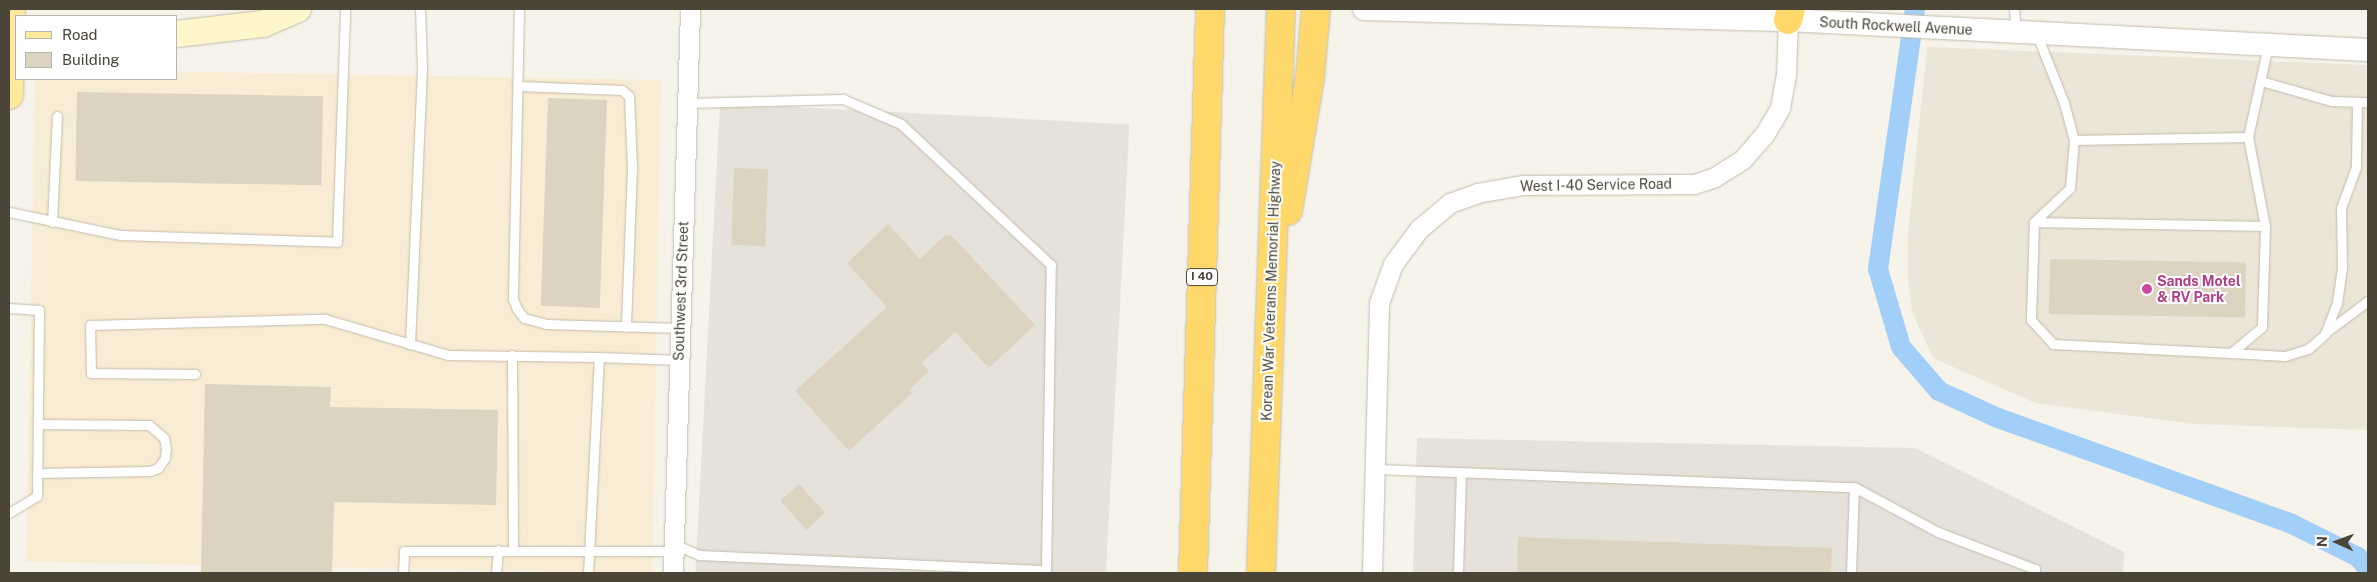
<!DOCTYPE html>
<html>
<head>
<meta charset="utf-8">
<style>
  body { margin:0 }
  #map { position:relative; width:2377px; height:582px; overflow:hidden; background:#f6f3ea; font-family:"Public Sans",sans-serif }
  div>[style] { position:absolute }
  .residential>* { inset:0; background:#ebe6d8 }
  .commercial>* { inset:0; background:#f9ecd4; transform-origin:0 0 }
  .industrial>* { inset:0; background:#e6e2db; transform-origin:0 0 }
  .canal>* { height:20px; margin:-10px; padding:0 10px; transform-origin:10px; border-radius:10px; background:#a2cff8 }
  .building>* { inset:0; background:#dcd3c1; transform-origin:0 0 }
  .roads { filter:drop-shadow(0 0 1px #c3bcab) drop-shadow(0 0 1px #c3bcab) }
  .service>* { height:9px; margin:-4.5px; padding:0 4.5px; transform-origin:4.5px; border-radius:4.5px; background:#fff }
  .minor>* { height:19px; margin:-9.5px; padding:0 9.5px; transform-origin:9.5px; border-radius:9.5px; background:#fff }
  .tertiary>* { height:22px; margin:-11px; padding:0 11px; transform-origin:11px; border-radius:11px; background:#fff }
  .secondary>* { height:26px; margin:-13px; padding:0 13px; transform-origin:13px; border-radius:13px; background:#fff6cb }
  .primary>* { height:28px; margin:-14px; padding:0 14px; transform-origin:14px; border-radius:14px; background:#ffe99a }
  .motorway>* { height:28px; margin:-14px; padding:0 14px; transform-origin:14px; border-radius:14px; background:#ffd86c }
  .dots>* { width:14px; height:14px; translate:-50% -50%; box-sizing:border-box; border:2px solid #fff; border-radius:50% }
  span { translate:-50% -50%; white-space:nowrap; text-align:center; line-height:1.15; -webkit-text-stroke:4px #fff; paint-order:stroke }
  .shield-label span { padding:1px 4px; background:#fff; border:1px solid; border-radius:4px; -webkit-text-stroke-width:0 }
  .shield-label { font-size:12px; color:#4b4537; font-weight:700 }
  .street-label { font-size:14px; color:#4b4537 }
  .hotel-label { font-size:14px; color:#b23c85; font-weight:700 }
  .left { translate:0 -50%; text-align:left }
  .frame { position:absolute; inset:0; border:10px solid #4b4537; pointer-events:none }
  .legend { position:absolute; left:15px; top:15px; width:162px; height:65px; box-sizing:border-box; background:#fff; border:1px solid #b7b5af; margin:0; padding:6px 9px; list-style:none; font-size:15px; color:#4b4537 }
  .legend li { display:flex; align-items:center; gap:10px; height:25px }
  .legend b { width:25px; border:1px solid #b7b5af }
  .north { position:absolute; left:2312px; top:517px; width:50px; height:50px; -webkit-text-stroke:4px #fff; paint-order:stroke; rotate:272deg; font-size:14px; font-weight:700; line-height:20px; text-align:center; color:#4b4537 }
  .north::after { content:''; display:block; margin:auto; width:18px; height:22px; background:#4b4537; clip-path:polygon(50% 0,100% 100%,50% 72%,0 100%) }
</style>
</head>
<body>
<div id="map">
  <div class="residential">
    <i style="clip-path:polygon(1927px 47px,2368px 65px,2368px 430px,2194px 424px,2035px 403px,1933px 358px,1912px 312px,1908px 277px,1908px 234px)"></i>
  </div>
  <div class="commercial">
    <i style="left:661px;top:80px;width:493px;height:626px;rotate:91deg"></i>
  </div>
  <div class="industrial">
    <i style="left:720px;top:103px;width:410px;height:471px;rotate:3deg"></i>
    <i style="clip-path:polygon(1417px 438px,1915px 448px,2124px 552px,2123px 573px,1413px 573px)"></i>
  </div>
  <div class="canal">
    <i style="left:1915px;top:9px;width:263px;rotate:98.1deg"></i>
    <i style="left:1878px;top:269px;width:81px;rotate:73.6deg"></i>
    <i style="left:1901px;top:347px;width:58px;rotate:49.2deg"></i>
    <i style="left:1939px;top:391px;width:65px;rotate:24.6deg"></i>
    <i style="left:1998px;top:418px;width:313px;rotate:19.8deg"></i>
    <i style="left:2292px;top:524px;width:74px;rotate:26.6deg"></i>
    <i style="left:2358px;top:557px;width:16px;rotate:50deg"></i>
  </div>
  <div class="building">
    <i style="left:77px;top:92px;width:246px;height:89px;rotate:1deg"></i>
    <i style="left:548px;top:98px;width:59px;height:208px;rotate:2deg"></i>
    <i style="left:734px;top:168px;width:34px;height:77px;rotate:2deg"></i>
    <i style="clip-path:polygon(888px 224px,920px 259px,945px 235px,952px 236px,1035px 325px,989px 368px,955px 332px,922px 363px,929px 371px,909px 390px,912px 393px,849px 451px,795px 391px,887px 307px,847px 263px)"></i>
    <i style="left:2050px;top:259px;width:196px;height:55px;rotate:1deg"></i>
    <i style="clip-path:polygon(205px 384px,331px 387px,330px 407px,498px 410px,496px 505px,334px 502px,332px 573px,201px 573px)"></i>
    <i style="left:799px;top:484px;width:39px;height:25px;rotate:48deg"></i>
    <i style="clip-path:polygon(1518px 537px,1832px 548px,1831px 573px,1517px 573px)"></i>
  </div>
  <div class="roads">
    <div class="service">
      <i style="left:519px;top:9px;width:290px;rotate:91.2deg"></i>
      <i style="left:513px;top:299px;width:11px;rotate:68deg"></i>
      <i style="left:517px;top:309px;width:11px;rotate:52deg"></i>
      <i style="left:524px;top:318px;width:23px;rotate:15deg"></i>
      <i style="left:546px;top:324px;width:134px;rotate:1.7deg"></i>
      <i style="left:2014px;top:9px;width:22px;rotate:85deg"></i>
      <i style="left:2037px;top:35px;width:73px;rotate:68.3deg"></i>
      <i style="left:2064px;top:103px;width:38px;rotate:75deg"></i>
      <i style="left:2074px;top:140px;width:48px;rotate:94.8deg"></i>
      <i style="left:2070px;top:188px;width:50px;rotate:136.6deg"></i>
      <i style="left:2034px;top:222px;width:98px;rotate:91.8deg"></i>
      <i style="left:2031px;top:320px;width:33px;rotate:47deg"></i>
      <i style="left:2053px;top:344px;width:178px;rotate:2.9deg"></i>
      <i style="left:2231px;top:353px;width:40px;rotate:-40deg"></i>
      <i style="left:2262px;top:327px;width:101px;rotate:-88.3deg"></i>
      <i style="left:2265px;top:226px;width:91px;rotate:-100.8deg"></i>
      <i style="left:2248px;top:137px;width:94px;rotate:-77.7deg"></i>
      <i style="left:2261px;top:81px;width:73px;rotate:15.9deg"></i>
      <i style="left:2331px;top:101px;width:37px;rotate:2deg"></i>
      <i style="left:518px;top:86px;width:104px;rotate:2.2deg"></i>
      <i style="left:622px;top:90px;width:9px;rotate:41deg"></i>
      <i style="left:629px;top:96px;width:72px;rotate:87.6deg"></i>
      <i style="left:632px;top:168px;width:159px;rotate:92.2deg"></i>
      <i style="left:2074px;top:140px;width:174px;rotate:-1deg"></i>
      <i style="left:9px;top:212px;width:113px;rotate:11.7deg"></i>
      <i style="left:120px;top:235px;width:217px;rotate:1.8deg"></i>
      <i style="left:337px;top:242px;width:233px;rotate:-88deg"></i>
      <i style="left:52px;top:222px;width:106px;rotate:-87.3deg"></i>
      <i style="left:2034px;top:222px;width:231px;rotate:1deg"></i>
      <i style="left:9px;top:308px;width:30px;rotate:4deg"></i>
      <i style="left:39px;top:310px;width:186px;rotate:90.6deg"></i>
      <i style="left:37px;top:496px;width:33px;rotate:149deg"></i>
      <i style="left:2325px;top:333px;width:54px;rotate:-36.7deg"></i>
      <i style="left:410px;top:344px;width:276px;rotate:-87.5deg"></i>
      <i style="left:422px;top:68px;width:59px;rotate:-91.9deg"></i>
      <i style="left:2231px;top:353px;width:54px;rotate:3.2deg"></i>
      <i style="left:2285px;top:356px;width:24px;rotate:-17deg"></i>
      <i style="left:2308px;top:349px;width:23px;rotate:-41deg"></i>
      <i style="left:2325px;top:334px;width:33px;rotate:-69deg"></i>
      <i style="left:2337px;top:303px;width:36px;rotate:-82deg"></i>
      <i style="left:2342px;top:267px;width:59px;rotate:-91deg"></i>
      <i style="left:2341px;top:208px;width:44px;rotate:-69.9deg"></i>
      <i style="left:2356px;top:167px;width:65px;rotate:-89.1deg"></i>
      <i style="left:512px;top:355px;width:195px;rotate:89.7deg"></i>
      <i style="left:599px;top:357px;width:80px;rotate:2.1deg"></i>
      <i style="left:195px;top:374px;width:104px;rotate:-179.4deg"></i>
      <i style="left:91px;top:373px;width:48px;rotate:-91.2deg"></i>
      <i style="left:90px;top:325px;width:235px;rotate:-1.5deg"></i>
      <i style="left:325px;top:319px;width:128px;rotate:16.3deg"></i>
      <i style="left:448px;top:355px;width:151px;rotate:0.8deg"></i>
      <i style="left:599px;top:357px;width:216px;rotate:92.9deg"></i>
      <i style="left:1375px;top:469px;width:479px;rotate:2.2deg"></i>
      <i style="left:1854px;top:487px;width:86px;rotate:92deg"></i>
      <i style="left:37px;top:473px;width:113px;rotate:-1deg"></i>
      <i style="left:150px;top:471px;width:9px;rotate:-21deg"></i>
      <i style="left:158px;top:468px;width:12px;rotate:-55deg"></i>
      <i style="left:165px;top:458px;width:9px;rotate:-84deg"></i>
      <i style="left:166px;top:449px;width:11px;rotate:-100deg"></i>
      <i style="left:164px;top:438px;width:20px;rotate:-139deg"></i>
      <i style="left:149px;top:425px;width:111px;rotate:-179.5deg"></i>
      <i style="left:1854px;top:487px;width:95px;rotate:28.2deg"></i>
      <i style="left:1938px;top:532px;width:104px;rotate:20.9deg"></i>
      <i style="left:2035px;top:569px;width:4px;rotate:90deg"></i>
      <i style="left:674px;top:544px;width:27px;rotate:24deg"></i>
      <i style="left:699px;top:555px;width:347px;rotate:2.5deg"></i>
      <i style="left:1046px;top:570px;width:305px;rotate:-89.1deg"></i>
      <i style="left:1051px;top:265px;width:206px;rotate:-136.8deg"></i>
      <i style="left:901px;top:124px;width:63px;rotate:-156.7deg"></i>
      <i style="left:843px;top:99px;width:156px;rotate:178.5deg"></i>
      <i style="left:403px;top:573px;width:22px;rotate:-87deg"></i>
      <i style="left:404px;top:551px;width:269px"></i>
      <i style="left:496px;top:573px;width:23px;rotate:-85deg"></i>
      <i style="left:1458px;top:573px;width:99px;rotate:-88.3deg"></i>
    </div>
    <div class="minor">
      <i style="left:673px;top:573px;width:564px;rotate:-88.27deg"></i>
      <i style="left:1372px;top:573px;width:270px;rotate:-88.5deg"></i>
      <i style="left:1379px;top:303px;width:41px;rotate:-70.3deg"></i>
      <i style="left:1393px;top:264px;width:44px;rotate:-53.4deg"></i>
      <i style="left:1419px;top:229px;width:40px;rotate:-40deg"></i>
      <i style="left:1450px;top:203px;width:29px;rotate:-20deg"></i>
      <i style="left:1477px;top:193px;width:47px;rotate:-9.9deg"></i>
      <i style="left:1523px;top:185px;width:171px;rotate:-0.3deg"></i>
      <i style="left:1694px;top:184px;width:20px;rotate:-18deg"></i>
      <i style="left:1713px;top:178px;width:34px;rotate:-32deg"></i>
      <i style="left:1742px;top:160px;width:33px;rotate:-49deg"></i>
      <i style="left:1764px;top:135px;width:31px;rotate:-59deg"></i>
      <i style="left:1780px;top:108px;width:34px;rotate:-80deg"></i>
      <i style="left:1786px;top:75px;width:55px;rotate:-87.9deg"></i>
    </div>
    <div class="tertiary">
      <i style="left:1364px;top:9px;width:424px;rotate:1.5deg"></i>
      <i style="left:1788px;top:20px;width:581px;rotate:2.96deg"></i>
    </div>
    <div class="secondary">
      <i style="left:176px;top:34px;width:88px;rotate:-6.6deg"></i>
      <i style="left:263px;top:24px;width:38px;rotate:-23deg"></i>
    </div>
    <div class="primary">
      <i style="left:9px;top:95px;width:86px;rotate:-88.7deg"></i>
    </div>
    <div class="motorway">
      <i style="left:1788px;top:20px;width:11px;rotate:-75deg"></i>
      <i style="left:1288px;top:211px;width:136px;rotate:-80.7deg"></i>
      <i style="left:1310px;top:77px;width:68px;rotate:-85deg"></i>
      <i style="left:1193px;top:573px;width:564px;rotate:-88.27deg"></i>
      <i style="left:1261px;top:573px;width:564px;rotate:-87.97deg"></i>
    </div>
  </div>
  <div class="dots">
    <i style="left:2147px;top:289px;background:#d1479c"></i>
  </div>
  <div class="shield-label">
    <span style="left:1202px;top:277px">I 40</span>
  </div>
  <div class="street-label">
    <span style="left:1896px;top:26px;rotate:3deg">South Rockwell Avenue</span>
    <span style="left:1596px;top:185px;rotate:-1deg">West I-40 Service Road</span>
    <span style="left:681px;top:291px;rotate:-88deg">Southwest 3rd Street</span>
    <span style="left:1271px;top:291px;rotate:-88deg">Korean War Veterans Memorial Highway</span>
  </div>
  <div class="hotel-label">
    <span class="left" style="left:2157px;top:289px">Sands Motel<br>&amp; RV Park</span>
  </div>
  <div class="frame"></div>
  <ul class="legend">
  <li><b style="height:6px;background:#ffe99a"></b>Road</li>
  <li><b style="height:14px;background:#dcd3c1"></b>Building</li>
  </ul>
  <div class="north">N</div>
</div>
</body>
</html>
